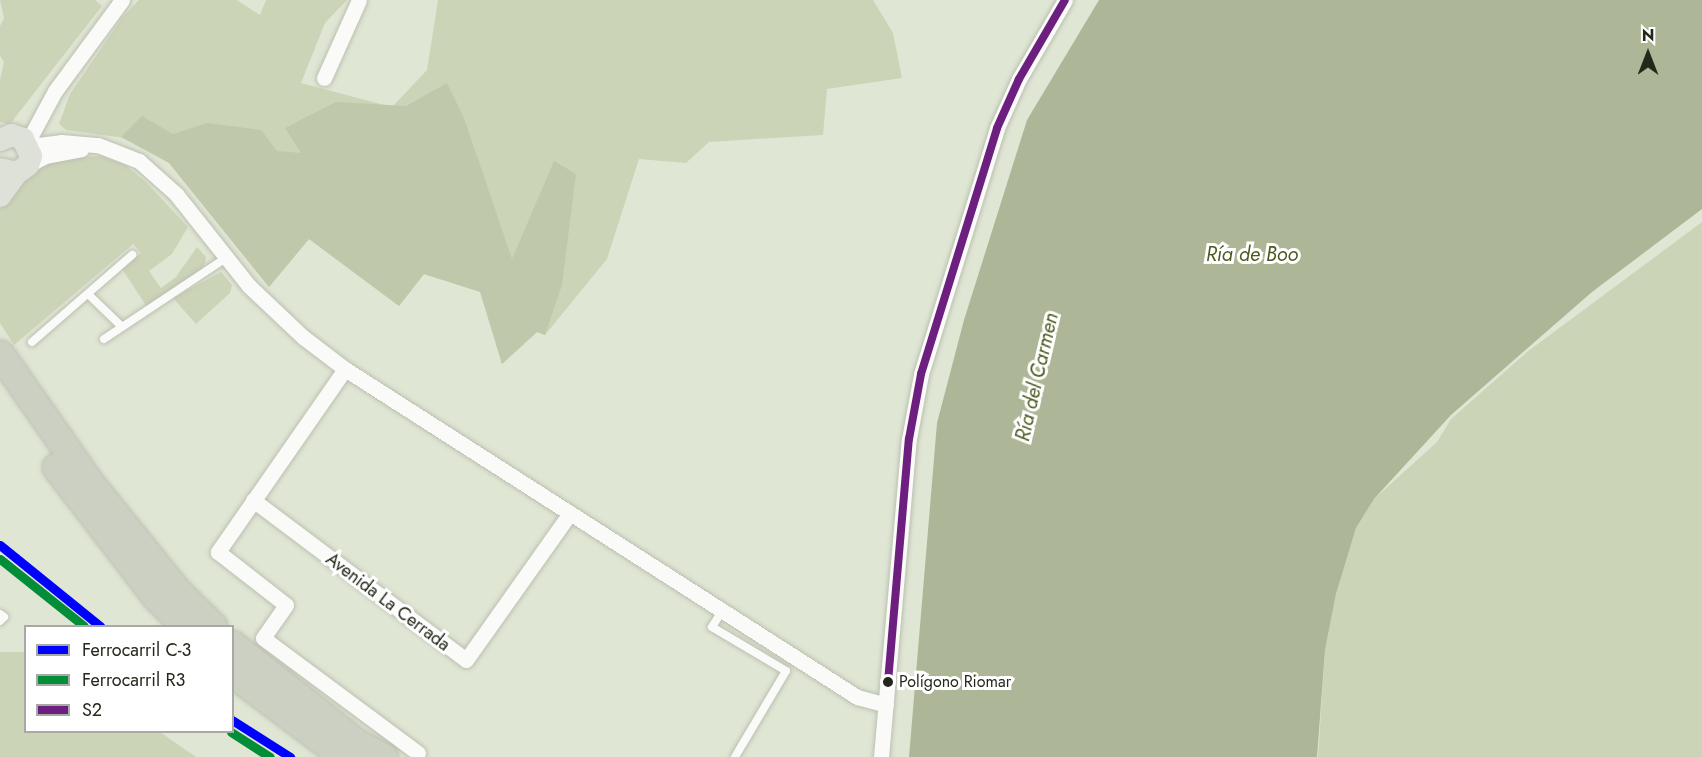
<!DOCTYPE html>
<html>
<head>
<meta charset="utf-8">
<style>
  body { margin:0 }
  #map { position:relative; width:1702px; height:757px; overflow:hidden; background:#e0e6d4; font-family:Jost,sans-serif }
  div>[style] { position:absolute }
  .green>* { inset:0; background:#ccd4b7 }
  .forest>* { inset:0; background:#c0c8ab }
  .water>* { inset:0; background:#adb696 }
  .roads { filter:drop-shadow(0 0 2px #bbc0b1) drop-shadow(0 0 2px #bbc0b1) }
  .lane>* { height:8px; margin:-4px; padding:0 4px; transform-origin:4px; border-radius:4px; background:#fafbf9 }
  .street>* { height:15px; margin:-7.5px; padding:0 7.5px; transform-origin:7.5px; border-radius:7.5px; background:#fafbf9 }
  .primary>* { height:22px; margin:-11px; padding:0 11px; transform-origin:11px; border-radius:11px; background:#dee1d8 }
  .highway>* { height:27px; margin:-13.5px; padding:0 13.5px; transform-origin:13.5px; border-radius:13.5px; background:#ccd0c3 }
  .bus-1>* { height:8px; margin:-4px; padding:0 4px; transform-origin:4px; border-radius:4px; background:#6d1f80 }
  .rail-1>* { height:9px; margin:-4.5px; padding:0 4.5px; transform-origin:4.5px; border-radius:4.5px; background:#00f }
  .rail-2>* { height:9px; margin:-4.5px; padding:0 4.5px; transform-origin:4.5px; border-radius:4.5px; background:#028d38 }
  .dots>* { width:16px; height:16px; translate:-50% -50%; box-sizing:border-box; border:3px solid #fff; border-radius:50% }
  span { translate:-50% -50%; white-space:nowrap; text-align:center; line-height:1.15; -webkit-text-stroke:6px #fff; paint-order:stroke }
  .bus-label { font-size:16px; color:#24281b }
  .left { translate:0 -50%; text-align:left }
  .street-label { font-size:18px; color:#24281b }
  .water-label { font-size:20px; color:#4c5a1f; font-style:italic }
  .legend { position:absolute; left:24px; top:625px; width:210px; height:108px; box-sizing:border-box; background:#fff; border:2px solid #a7a9a4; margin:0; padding:8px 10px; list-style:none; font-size:18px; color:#24281b }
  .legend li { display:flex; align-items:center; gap:12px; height:30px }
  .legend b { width:30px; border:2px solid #a7a9a4 }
  .north { position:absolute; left:1618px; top:24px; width:60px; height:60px; -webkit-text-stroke:4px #fff; paint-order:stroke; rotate:0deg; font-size:16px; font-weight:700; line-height:24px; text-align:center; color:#24281b }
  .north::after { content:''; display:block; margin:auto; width:21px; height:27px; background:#24281b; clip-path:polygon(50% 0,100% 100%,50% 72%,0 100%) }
</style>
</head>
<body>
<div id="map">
  <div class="green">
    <i style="clip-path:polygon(0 0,95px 0,102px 6px,10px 124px,0 122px,0 80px,4px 62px,0 56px,0 26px,4px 18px)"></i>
    <i style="clip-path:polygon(139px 0,237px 0,260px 15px,266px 0,347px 0,325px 23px,301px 83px,392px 107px,427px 70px,438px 0,873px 0,893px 33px,902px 78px,827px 89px,823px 135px,709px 142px,686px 163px,639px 159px,607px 259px,545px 335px,537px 332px,502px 364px,481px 292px,424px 274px,399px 306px,309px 239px,269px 287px,169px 163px,132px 139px,66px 130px,59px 124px,70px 94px,122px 18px)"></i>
    <i style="clip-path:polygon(101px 156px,125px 165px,146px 182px,188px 227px,172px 254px,149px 271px,161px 288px,176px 277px,197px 247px,206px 257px,205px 263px,201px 271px,147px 307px,122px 269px,141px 253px,133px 244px,14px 345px,0 323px,0 209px,28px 178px,55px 158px)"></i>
    <i style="clip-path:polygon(1702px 222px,1702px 757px,1318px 757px,1325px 650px,1336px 594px,1356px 528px,1374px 499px,1437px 442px,1451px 419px,1527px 352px)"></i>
    <i style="clip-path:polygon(221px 272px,232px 285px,230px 293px,196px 324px,173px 298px)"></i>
    <i style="clip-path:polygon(25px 652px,26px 732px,160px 732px,196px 757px,0 757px,0 652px)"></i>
  </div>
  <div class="forest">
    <i style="clip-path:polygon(447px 83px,464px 118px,512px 259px,554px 161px,576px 174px,562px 285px,545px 335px,537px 332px,502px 364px,480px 292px,424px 274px,399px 306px,309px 239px,269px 287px,169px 163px,121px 137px,142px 116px,173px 134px,207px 123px,261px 130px,277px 151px,301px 153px,285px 128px,336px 102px,406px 106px)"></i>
  </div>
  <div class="water">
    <i style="clip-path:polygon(1099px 0,1702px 0,1702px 209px,1592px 292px,1451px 415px,1374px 499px,1356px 528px,1336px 594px,1325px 650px,1317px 757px,909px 757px,937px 423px,964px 320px,1027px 120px)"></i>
  </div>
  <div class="roads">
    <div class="lane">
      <i style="left:88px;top:294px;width:47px;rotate:44.1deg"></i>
      <i style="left:104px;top:339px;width:146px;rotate:-33.6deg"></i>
      <i style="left:32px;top:342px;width:133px;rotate:-41deg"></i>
      <i style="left:722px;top:611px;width:19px;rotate:122deg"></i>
      <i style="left:712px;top:627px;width:86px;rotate:30.7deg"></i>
      <i style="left:786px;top:671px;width:100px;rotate:120.7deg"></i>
      <i style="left:0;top:614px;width:5px;rotate:37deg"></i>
      <i style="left:4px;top:617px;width:6px;rotate:135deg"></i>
    </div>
    <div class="street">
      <i style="left:324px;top:78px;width:85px;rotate:-65.8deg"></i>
      <i style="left:27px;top:143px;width:59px;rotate:-61.7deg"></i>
      <i style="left:55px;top:91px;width:113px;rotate:-53.6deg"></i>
      <i style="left:29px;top:146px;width:32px;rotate:-7deg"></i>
      <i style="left:61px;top:142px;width:37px;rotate:5deg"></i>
      <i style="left:98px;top:145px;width:44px;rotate:21.3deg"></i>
      <i style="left:139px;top:161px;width:50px;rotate:41.7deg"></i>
      <i style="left:176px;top:194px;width:117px;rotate:51.6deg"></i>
      <i style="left:249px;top:286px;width:74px;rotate:43.4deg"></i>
      <i style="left:303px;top:337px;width:53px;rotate:37.3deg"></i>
      <i style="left:345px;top:369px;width:608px;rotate:32.64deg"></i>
      <i style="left:857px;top:697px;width:30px;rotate:15deg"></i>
      <i style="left:28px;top:165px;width:20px;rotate:-27deg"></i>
      <i style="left:46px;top:156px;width:36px;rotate:-11deg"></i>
      <i style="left:345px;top:369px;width:223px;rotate:124.8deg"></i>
      <i style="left:218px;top:552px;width:86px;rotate:37.9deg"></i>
      <i style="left:286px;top:605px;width:40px;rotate:124.9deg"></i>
      <i style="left:263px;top:638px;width:193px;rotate:36.6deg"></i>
      <i style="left:253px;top:500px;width:266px;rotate:36.9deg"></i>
      <i style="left:466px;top:660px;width:180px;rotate:-54.7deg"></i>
      <i style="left:881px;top:757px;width:319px;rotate:-85deg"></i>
      <i style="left:909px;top:439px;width:66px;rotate:-79.5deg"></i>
      <i style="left:921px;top:374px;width:257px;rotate:-72.8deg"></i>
      <i style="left:997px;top:128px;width:54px;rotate:-65.8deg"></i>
      <i style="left:1019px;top:79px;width:91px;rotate:-59.8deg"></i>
    </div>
    <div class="primary">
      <i style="left:0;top:140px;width:13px;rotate:-23deg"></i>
      <i style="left:12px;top:135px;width:12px;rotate:20deg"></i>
      <i style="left:23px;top:139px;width:19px;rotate:65deg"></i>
      <i style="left:31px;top:156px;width:9px;rotate:108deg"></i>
      <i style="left:28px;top:165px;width:14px;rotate:144deg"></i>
      <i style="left:17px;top:173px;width:17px;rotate:-167deg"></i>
      <i style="left:0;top:196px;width:29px;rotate:-54deg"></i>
    </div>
    <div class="highway">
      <i style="left:0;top:354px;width:157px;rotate:55.1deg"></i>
      <i style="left:90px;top:483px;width:139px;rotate:51.1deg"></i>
      <i style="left:177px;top:591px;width:50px;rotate:44.2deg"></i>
      <i style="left:56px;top:467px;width:164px;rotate:52.4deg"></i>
      <i style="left:156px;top:597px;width:41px;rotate:45deg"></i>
      <i style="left:232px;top:644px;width:159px;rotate:38.4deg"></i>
      <i style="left:357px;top:743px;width:30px;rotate:28deg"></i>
      <i style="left:232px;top:673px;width:140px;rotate:36.9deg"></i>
    </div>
  </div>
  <div class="bus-1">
    <i style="left:888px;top:682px;width:244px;rotate:-85.1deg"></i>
    <i style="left:909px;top:439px;width:66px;rotate:-79.5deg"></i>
    <i style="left:921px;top:374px;width:257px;rotate:-72.8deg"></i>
    <i style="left:997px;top:128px;width:54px;rotate:-65.8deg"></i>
    <i style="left:1019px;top:79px;width:91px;rotate:-59.8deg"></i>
  </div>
  <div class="rail-1">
    <i style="left:0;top:545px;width:129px;rotate:39deg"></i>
    <i style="left:232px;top:720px;width:69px;rotate:32.5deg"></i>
  </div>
  <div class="rail-2">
    <i style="left:0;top:559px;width:107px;rotate:38.6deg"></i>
    <i style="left:231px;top:732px;width:46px;rotate:32.7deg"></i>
  </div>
  <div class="dots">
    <i style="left:888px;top:682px;background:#24281b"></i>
  </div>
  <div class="bus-label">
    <span class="left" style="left:899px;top:682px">Polígono Riomar</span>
  </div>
  <div class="street-label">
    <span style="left:388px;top:602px;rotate:37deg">Avenida La Cerrada</span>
  </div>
  <div class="water-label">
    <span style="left:1252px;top:254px">Ría de Boo</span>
    <span style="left:1037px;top:377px;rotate:-77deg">Ría del Carmen</span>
  </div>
  <ul class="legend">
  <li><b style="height:8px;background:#00f"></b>Ferrocarril C-3</li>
  <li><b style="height:8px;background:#028d38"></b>Ferrocarril R3</li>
  <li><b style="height:8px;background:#6d1f80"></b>S2</li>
  </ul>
  <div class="north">N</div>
</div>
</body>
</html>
